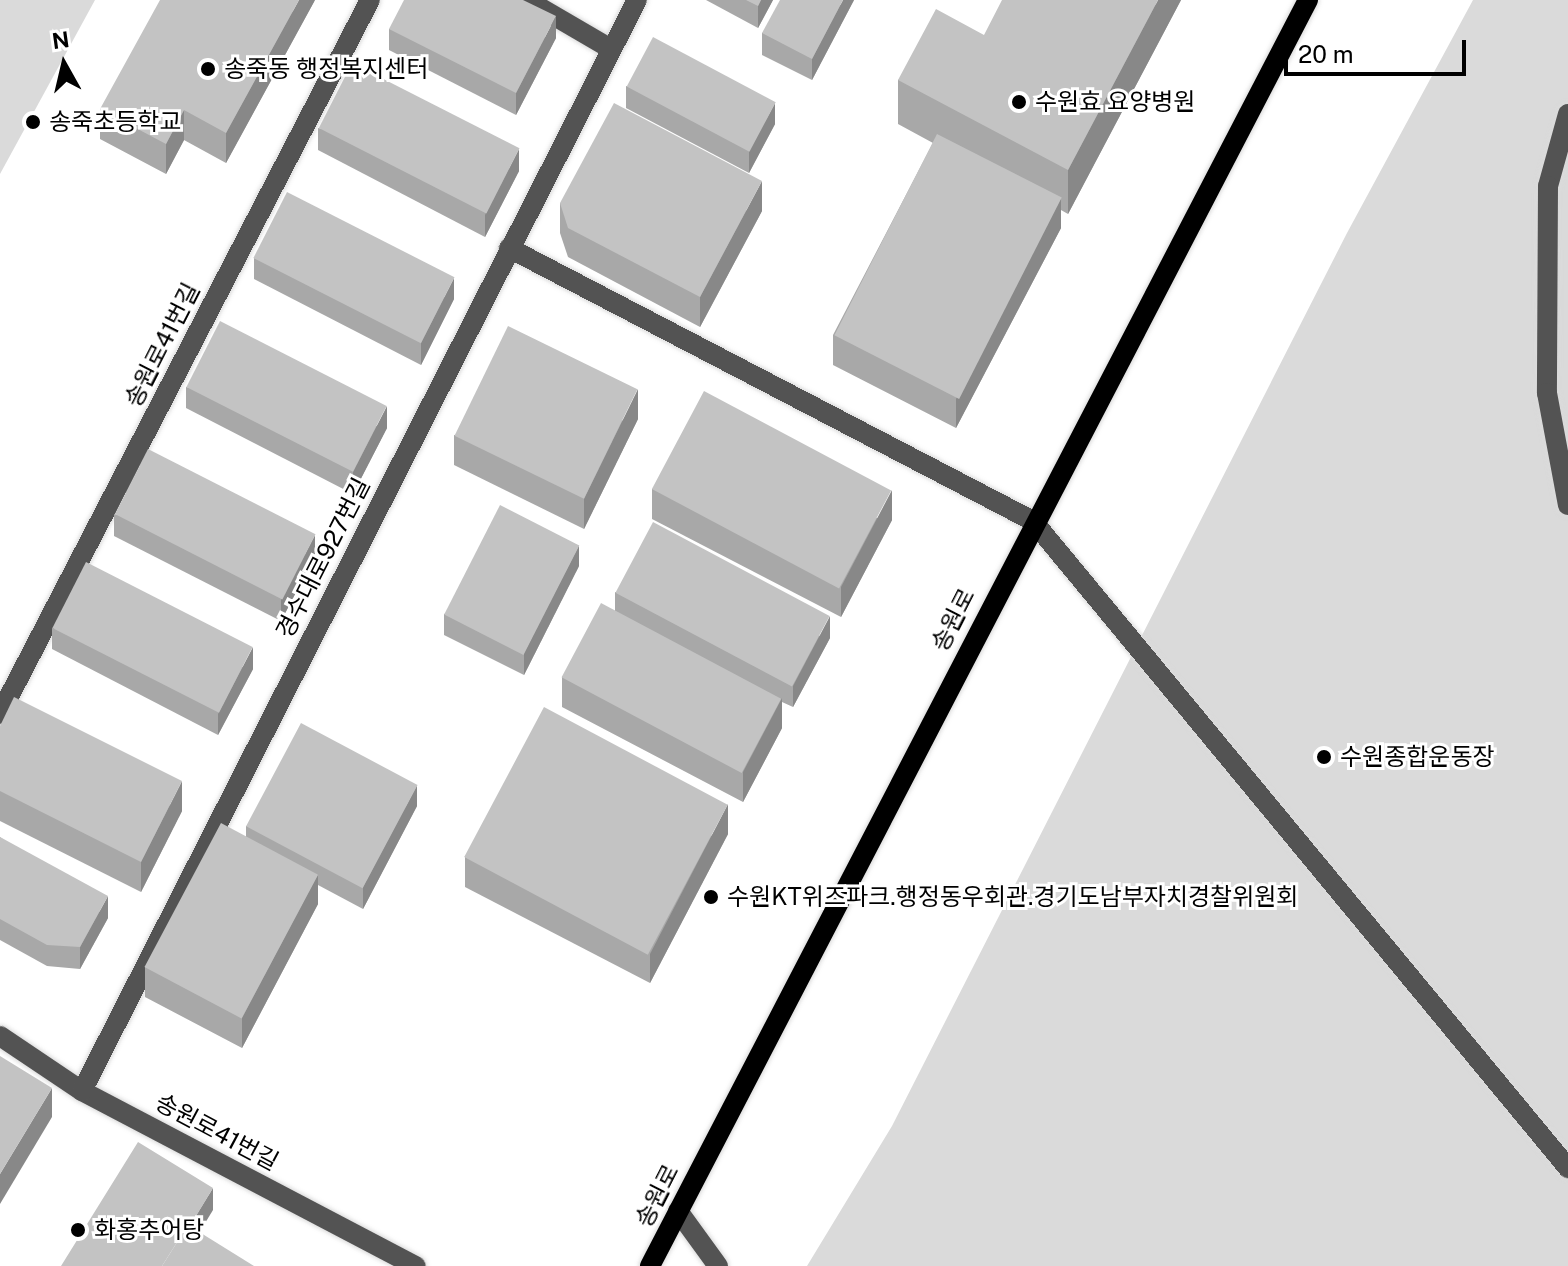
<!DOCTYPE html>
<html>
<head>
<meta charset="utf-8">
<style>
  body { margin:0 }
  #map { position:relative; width:1568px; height:1266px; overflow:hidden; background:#fff; font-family:"Public Sans","Noto Sans KR",sans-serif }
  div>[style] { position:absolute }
  .green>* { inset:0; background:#dadada }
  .roads { filter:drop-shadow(0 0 2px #dbdbdb) drop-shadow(0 0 2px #dbdbdb) }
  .minor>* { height:20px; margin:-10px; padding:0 10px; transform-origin:10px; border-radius:10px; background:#535353 }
  .major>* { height:20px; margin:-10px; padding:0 10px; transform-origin:10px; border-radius:10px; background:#000 }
  .wall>* { inset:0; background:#a8a8a8 }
  .shaded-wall>* { inset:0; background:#888 }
  .building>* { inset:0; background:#c3c3c3; transform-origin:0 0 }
  .dots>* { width:22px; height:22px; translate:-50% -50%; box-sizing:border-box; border:4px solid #fff; border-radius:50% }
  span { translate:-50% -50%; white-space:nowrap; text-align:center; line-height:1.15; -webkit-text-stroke:6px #fff; paint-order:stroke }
  .poi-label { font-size:24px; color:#000 }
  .left { translate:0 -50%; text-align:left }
  .street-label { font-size:24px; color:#000 }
  .north { position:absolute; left:24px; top:24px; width:80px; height:80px; -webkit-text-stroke:6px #fff; paint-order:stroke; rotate:352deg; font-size:22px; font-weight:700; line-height:32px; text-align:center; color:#000 }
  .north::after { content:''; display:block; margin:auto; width:28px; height:36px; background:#000; clip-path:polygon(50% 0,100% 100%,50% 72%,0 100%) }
  .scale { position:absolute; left:1284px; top:40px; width:182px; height:36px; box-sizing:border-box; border:4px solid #000; border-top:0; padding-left:10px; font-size:24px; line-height:28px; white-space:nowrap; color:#000; -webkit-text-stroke:6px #fff; paint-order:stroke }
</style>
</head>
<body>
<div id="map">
  <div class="green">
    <i style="clip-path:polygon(0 0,95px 0,0 174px)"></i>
    <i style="clip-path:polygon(1473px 0,1568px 0,1568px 1266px,807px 1266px,892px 1126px,1347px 233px)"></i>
  </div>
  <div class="roads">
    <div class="minor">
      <i style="left:527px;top:0;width:97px;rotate:30.3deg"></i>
      <i style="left:1568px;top:114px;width:75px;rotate:105.5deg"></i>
      <i style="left:1548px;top:186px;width:207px;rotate:90.3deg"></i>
      <i style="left:1547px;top:393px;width:114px;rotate:79.4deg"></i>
      <i style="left:509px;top:248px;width:591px;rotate:27.52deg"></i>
      <i style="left:1033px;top:521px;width:840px;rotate:50.41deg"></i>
      <i style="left:0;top:714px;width:804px;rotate:-62.61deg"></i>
      <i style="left:0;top:1036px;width:99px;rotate:33.9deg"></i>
      <i style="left:82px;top:1091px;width:377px;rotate:27.7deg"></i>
      <i style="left:82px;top:1091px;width:1224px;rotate:-63.04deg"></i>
      <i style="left:678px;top:1211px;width:68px;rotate:54deg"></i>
    </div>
    <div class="major">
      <i style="left:650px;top:1266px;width:1427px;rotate:-62.54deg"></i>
    </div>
  </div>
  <div class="wall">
    <i style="clip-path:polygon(315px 0,226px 163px,184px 140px,166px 174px,100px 139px,100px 109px)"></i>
    <i style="clip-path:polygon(706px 0,773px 0,758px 28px)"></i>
    <i style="clip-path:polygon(854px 0,812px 80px,762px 55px,762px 33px)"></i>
    <i style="clip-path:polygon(1181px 0,1068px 214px,1061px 210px,1061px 228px,956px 428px,833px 365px,833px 335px,933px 143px,898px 124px,898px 80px,984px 35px)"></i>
    <i style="clip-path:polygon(389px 29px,556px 38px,516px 115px,389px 50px)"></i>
    <i style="clip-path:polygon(626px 86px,775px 124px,749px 173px,626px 108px)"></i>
    <i style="clip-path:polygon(318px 128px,519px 171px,485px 237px,318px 150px)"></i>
    <i style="clip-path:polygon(560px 203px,762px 211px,700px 327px,568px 257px,560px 233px)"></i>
    <i style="clip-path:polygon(254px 258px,454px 299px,421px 365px,254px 279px)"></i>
    <i style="clip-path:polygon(186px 387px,387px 428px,353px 494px,186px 408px)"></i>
    <i style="clip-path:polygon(638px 419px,584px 529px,454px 465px,454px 435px)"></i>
    <i style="clip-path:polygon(652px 489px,892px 520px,841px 617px,652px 519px)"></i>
    <i style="clip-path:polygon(114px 514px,315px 556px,281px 621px,114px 536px)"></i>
    <i style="clip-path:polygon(579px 566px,524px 675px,444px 635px,444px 614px)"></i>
    <i style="clip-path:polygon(615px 592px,830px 638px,793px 707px,782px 702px,782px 728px,743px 802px,562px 707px,562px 677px,615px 611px)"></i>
    <i style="clip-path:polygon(52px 628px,253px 669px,218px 735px,52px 649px)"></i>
    <i style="clip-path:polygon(0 726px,182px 811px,141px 892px,0 821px)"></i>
    <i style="clip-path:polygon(417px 806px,363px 909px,318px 885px,318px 904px,242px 1048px,145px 997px,145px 967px,246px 836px,246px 826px)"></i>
    <i style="clip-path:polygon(728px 834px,650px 983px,465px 887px,465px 857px)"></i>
    <i style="clip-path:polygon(0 837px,108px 918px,80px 969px,47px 966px,0 940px)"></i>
  </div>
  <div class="shaded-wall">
    <i style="clip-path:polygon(299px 0,315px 0,226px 163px,226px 133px)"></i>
    <i style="clip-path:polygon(761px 0,773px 0,758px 28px,758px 6px)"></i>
    <i style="clip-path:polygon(843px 0,854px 0,812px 80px,812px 59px)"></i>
    <i style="clip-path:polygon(1158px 0,1181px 0,1068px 214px,1068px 170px)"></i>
    <i style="clip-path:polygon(556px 16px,556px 38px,516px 115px,516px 93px)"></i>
    <i style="clip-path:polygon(775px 103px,775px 124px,749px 173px,749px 151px)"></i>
    <i style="clip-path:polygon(184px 110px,184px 140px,166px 174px,166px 144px)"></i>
    <i style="clip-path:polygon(519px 149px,519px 171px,485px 237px,485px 215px)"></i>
    <i style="clip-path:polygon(762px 181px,762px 211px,700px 327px,700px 297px)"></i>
    <i style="clip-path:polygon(1061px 198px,1061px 228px,956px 428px,956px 399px)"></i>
    <i style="clip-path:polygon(454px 278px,454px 299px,421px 365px,421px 343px)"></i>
    <i style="clip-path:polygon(638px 389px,638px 419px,584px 529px,584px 499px)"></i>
    <i style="clip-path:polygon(387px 406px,387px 428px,353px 494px,353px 472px)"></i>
    <i style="clip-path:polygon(892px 490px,892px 520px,841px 617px,841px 587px)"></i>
    <i style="clip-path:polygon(315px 535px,315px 556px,281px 621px,281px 600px)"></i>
    <i style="clip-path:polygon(579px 545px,579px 566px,524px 675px,524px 653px)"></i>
    <i style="clip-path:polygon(830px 616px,830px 638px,793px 707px,793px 686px)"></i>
    <i style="clip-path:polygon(253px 647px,253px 669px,218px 735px,218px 714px)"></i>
    <i style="clip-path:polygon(782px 698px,782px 728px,743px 802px,743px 772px)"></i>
    <i style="clip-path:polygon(182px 781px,182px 811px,141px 892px,141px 862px)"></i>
    <i style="clip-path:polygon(417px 785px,417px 806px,363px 909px,363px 887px)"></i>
    <i style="clip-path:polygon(728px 804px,728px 834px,650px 983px,650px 954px)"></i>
    <i style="clip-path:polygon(318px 874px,318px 904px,242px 1048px,242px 1018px)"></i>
    <i style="clip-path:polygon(108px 896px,108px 918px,80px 969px,80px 947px)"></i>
    <i style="clip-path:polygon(52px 1088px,52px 1117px,0 1204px,0 1174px)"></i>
    <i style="clip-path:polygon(213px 1188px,213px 1210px,179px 1266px,165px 1266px)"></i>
  </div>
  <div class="building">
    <i style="clip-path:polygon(160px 0,299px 0,226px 133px,184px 110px,166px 144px,100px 109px)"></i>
    <i style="clip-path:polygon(404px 0,523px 0,556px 16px,516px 93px,389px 29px)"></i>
    <i style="clip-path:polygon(746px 0,761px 0,758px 6px)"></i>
    <i style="clip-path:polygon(780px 0,843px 0,812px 59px,762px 33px)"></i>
    <i style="clip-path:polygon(1002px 0,1158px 0,1068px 170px,898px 80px,936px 9px,984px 35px)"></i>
    <i style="left:653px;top:37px;width:139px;height:56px;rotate:28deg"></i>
    <i style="left:352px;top:63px;width:188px;height:73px;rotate:27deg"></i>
    <i style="clip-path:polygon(614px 103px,762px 181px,700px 297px,568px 228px,560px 203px)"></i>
    <i style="left:937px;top:134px;width:140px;height:226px;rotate:27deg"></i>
    <i style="left:287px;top:192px;width:188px;height:74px;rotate:27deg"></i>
    <i style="left:220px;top:321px;width:187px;height:74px;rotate:27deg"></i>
    <i style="left:508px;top:326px;width:144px;height:122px;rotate:26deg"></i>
    <i style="left:704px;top:391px;width:212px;height:111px;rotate:28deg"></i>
    <i style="left:148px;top:449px;width:188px;height:73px;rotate:27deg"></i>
    <i style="left:500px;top:505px;width:89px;height:123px;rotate:27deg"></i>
    <i style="left:653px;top:522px;width:200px;height:80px;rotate:28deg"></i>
    <i style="left:86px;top:562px;width:187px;height:74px;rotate:27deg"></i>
    <i style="left:601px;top:603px;width:204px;height:84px;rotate:28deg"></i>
    <i style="clip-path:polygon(14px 697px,182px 781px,141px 862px,0 791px,0 726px)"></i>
    <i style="left:544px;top:707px;width:208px;height:170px;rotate:28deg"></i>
    <i style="left:301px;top:723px;width:132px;height:117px;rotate:28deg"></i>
    <i style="left:221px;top:823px;width:110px;height:163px;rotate:28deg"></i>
    <i style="clip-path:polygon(0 837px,108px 896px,80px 947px,47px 945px,0 919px)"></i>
    <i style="clip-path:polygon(0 1056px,52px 1088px,0 1174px)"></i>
    <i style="clip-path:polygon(138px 1142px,213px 1188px,190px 1226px,188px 1225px,162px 1266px,61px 1266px)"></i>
    <i style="clip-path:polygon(188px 1225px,254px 1266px,162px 1266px)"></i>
  </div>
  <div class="dots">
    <i style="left:208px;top:69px;background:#000"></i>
    <i style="left:1019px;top:102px;background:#000"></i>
    <i style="left:33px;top:122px;background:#000"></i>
    <i style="left:1324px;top:757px;background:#000"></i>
    <i style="left:711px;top:897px;background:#000"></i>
    <i style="left:78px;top:1230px;background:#000"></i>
  </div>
  <div class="poi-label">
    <span class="left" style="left:224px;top:69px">송죽동 행정복지센터</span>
    <span class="left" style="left:1035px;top:102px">수원효 요양병원</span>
    <span class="left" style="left:49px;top:122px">송죽초등학교</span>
    <span class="left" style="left:1340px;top:757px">수원종합운동장</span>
    <span class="left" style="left:727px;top:897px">수원KT위즈파크.행정동우회관.경기도남부자치경찰위원회</span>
    <span class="left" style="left:94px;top:1230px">화홍추어탕</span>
  </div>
  <div class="street-label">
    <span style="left:162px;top:345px;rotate:-63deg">송원로41번길</span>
    <span style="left:323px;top:558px;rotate:-63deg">경수대로927번길</span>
    <span style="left:953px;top:620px;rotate:-63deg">송원로</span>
    <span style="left:217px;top:1132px;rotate:28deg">송원로41번길</span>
    <span style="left:657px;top:1196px;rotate:-63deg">송원로</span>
  </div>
  <div class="north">N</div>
  <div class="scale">20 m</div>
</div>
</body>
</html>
